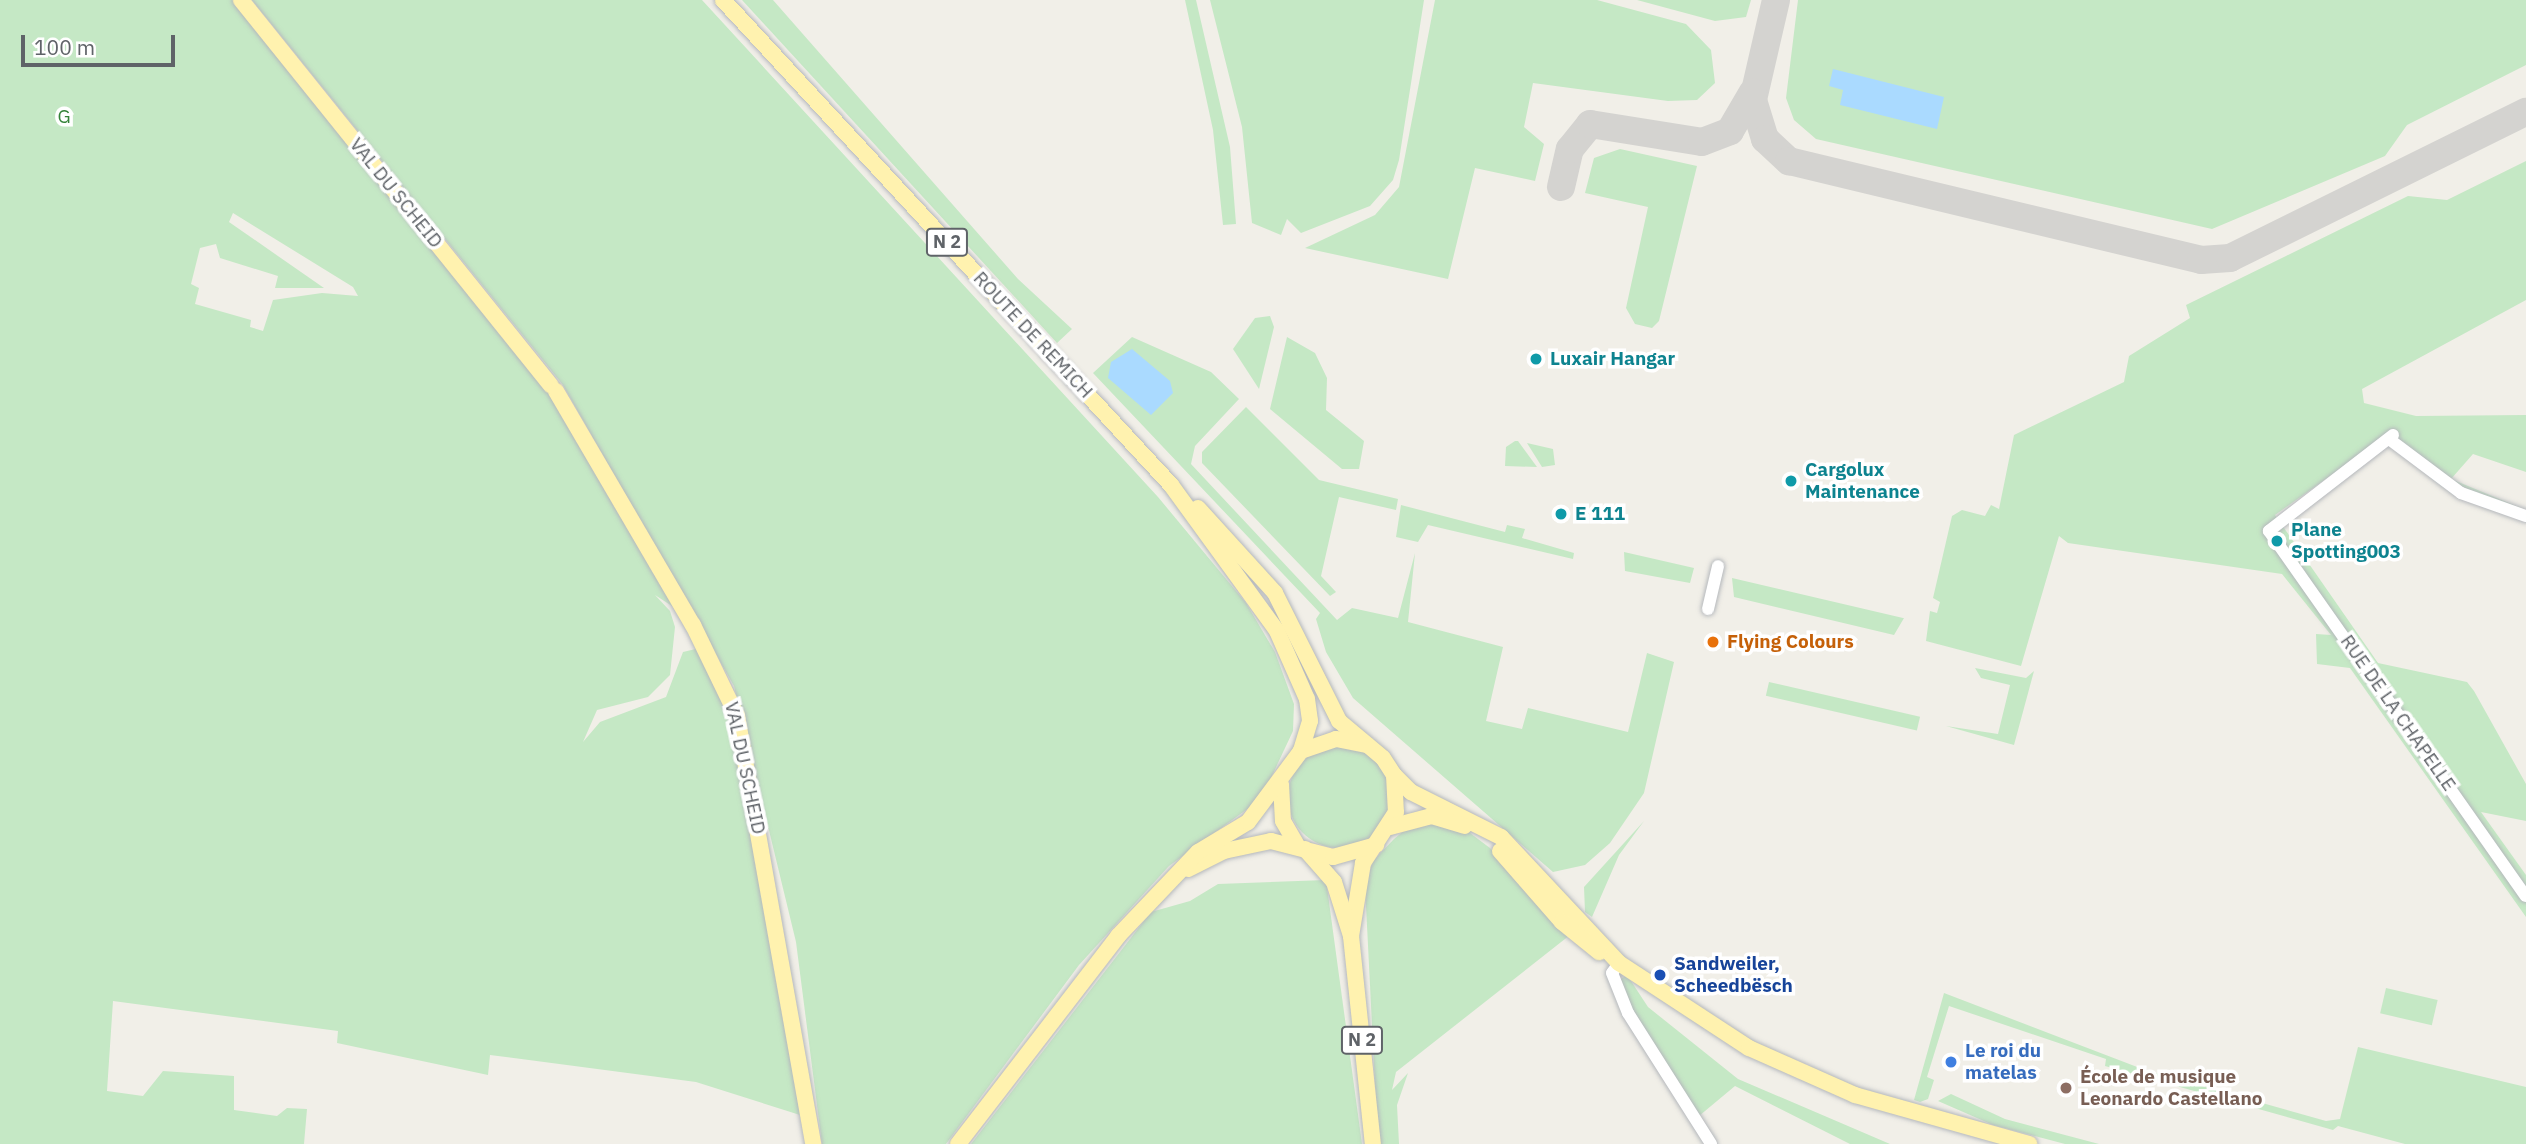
<!DOCTYPE html>
<html>
<head>
<meta charset="utf-8">
<style>
  body { margin:0 }
  #map { position:relative; width:2526px; height:1144px; overflow:hidden; background:#f1efe8; font-family:"IBM Plex Sans",sans-serif }
  div>[style] { position:absolute }
  .green>* { inset:0; background:#c5e8c5; transform-origin:0 0 }
  .round { border-radius:50% }
  .water>* { inset:0; background:#aadaff }
  .taxiway>* { height:28px; margin:-14px; padding:0 14px; transform-origin:14px; border-radius:14px; background:#d4d3d0 }
  .roads { filter:drop-shadow(0 0 2px #b5b8bc) drop-shadow(0 0 2px #b5b8bc) }
  .minor>* { height:12px; margin:-6px; padding:0 6px; transform-origin:6px; border-radius:6px; background:#fff }
  .major>* { height:16px; margin:-8px; padding:0 8px; transform-origin:8px; border-radius:8px; background:#fff2af }
  .dots>* { width:19px; height:19px; translate:-50% -50%; box-sizing:border-box; border:4px solid #fff; border-radius:50% }
  span { translate:-50% -50%; white-space:nowrap; text-align:center; line-height:1.15; -webkit-text-stroke:7px #fff; paint-order:stroke }
  .shield-label span { padding:2px 5px; background:#fff; border:2px solid; border-radius:5px; -webkit-text-stroke-width:0 }
  .shield-label { font-size:18px; color:#5f6368; font-weight:700 }
  .park-label { font-size:19px; color:#348238 }
  .street-label { font-size:19px; color:#5f6368 }
  .culture-label { font-size:19px; color:#0d838f; font-weight:700 }
  .left { translate:0 -50%; text-align:left }
  .food-label { font-size:19px; color:#c56008; font-weight:700 }
  .transit-label { font-size:19px; color:#164399; font-weight:700 }
  .shop-label { font-size:19px; color:#366cbe; font-weight:700 }
  .education-label { font-size:19px; color:#785e54; font-weight:700 }
  .scale { position:absolute; left:21px; top:35px; width:154px; height:32px; box-sizing:border-box; border:4px solid #5f6368; border-top:0; padding-left:9px; font-size:21px; line-height:24px; white-space:nowrap; color:#5f6368; -webkit-text-stroke:5px #fff; paint-order:stroke }
</style>
</head>
<body>
<div id="map">
  <div class="green">
    <i style="clip-path:polygon(evenodd,0 0,233px 0,559px 404px,675px 608px,655px 595px,670px 611px,675px 627px,670px 675px,648px 697px,597px 710px,583px 742px,600px 722px,666px 697px,683px 652px,700px 648px,732px 723px,800px 1115px,696px 1082px,490px 1055px,488px 1075px,337px 1043px,338px 1031px,113px 1001px,107px 1091px,143px 1096px,163px 1071px,234px 1076px,234px 1110px,277px 1116px,287px 1108px,307px 1109px,304px 1144px,0 1144px,0 0,233px 213px,353px 287px,358px 296px,322px 293px,273px 300px,263px 331px,250px 327px,251px 320px,195px 304px,199px 288px,191px 284px,200px 248px,216px 244px,220px 258px,278px 276px,275px 288px,324px 288px,229px 222px,233px 213px)"></i>
    <i style="clip-path:polygon(252px 0,702px 0,1158px 497px,1246px 603px,1275px 652px,1294px 704px,1293px 731px,1261px 799px,1169px 866px,1079px 965px,946px 1144px,822px 1144px,796px 942px,734px 686px,563px 385px)"></i>
    <i style="clip-path:polygon(742px 0,773px 0,1018px 279px,1072px 329px,1057px 343px)"></i>
    <i style="clip-path:polygon(1185px 0,1196px 0,1230px 147px,1236px 224px,1223px 225px,1213px 130px)"></i>
    <i style="clip-path:polygon(1210px 0,1424px 0,1399px 160px,1393px 180px,1370px 206px,1301px 233px,1287px 219px,1281px 235px,1252px 223px,1242px 127px)"></i>
    <i style="clip-path:polygon(1435px 0,1597px 0,1686px 24px,1711px 50px,1715px 83px,1697px 100px,1668px 101px,1533px 83px,1524px 127px,1544px 144px,1535px 181px,1475px 168px,1448px 279px,1305px 248px,1375px 215px,1399px 187px)"></i>
    <i style="clip-path:polygon(1637px 0,1751px 0,1746px 17px,1715px 21px)"></i>
    <i style="clip-path:polygon(1798px 0,2526px 0,2526px 65px,2407px 125px,2385px 156px,2212px 229px,1816px 139px,1794px 120px,1786px 98px)"></i>
    <i style="clip-path:polygon(1620px 149px,1697px 166px,1659px 321px,1652px 328px,1635px 324px,1626px 308px,1648px 207px,1585px 193px,1594px 158px)"></i>
    <i style="clip-path:polygon(2526px 161px,2526px 300px,2362px 389px,2364px 403px,2416px 416px,2526px 415px,2526px 472px,2473px 454px,2451px 479px,2526px 510px,2463px 491px,2402px 444px,2379px 441px,2275px 515px,2378px 663px,2467px 682px,2474px 691px,2526px 784px,2526px 821px,2481px 812px,2526px 875px,2526px 917px,2350px 668px,2317px 664px,2316px 634px,2331px 635px,2282px 574px,2068px 543px,2059px 536px,2021px 666px,1926px 641px,1930px 611px,1937px 613px,1940px 602px,1933px 598px,1952px 516px,1962px 510px,1985px 516px,1991px 505px,1999px 509px,2014px 435px,2124px 382px,2129px 356px,2190px 318px,2186px 305px,2408px 196px,2447px 200px)"></i>
    <i style="clip-path:polygon(1270px 316px,1274px 327px,1259px 389px,1233px 349px,1255px 318px)"></i>
    <i style="clip-path:polygon(1132px 337px,1211px 372px,1239px 399px,1195px 446px,1191px 464px,1337px 620px,1352px 608px,1398px 618px,1415px 553px,1408px 622px,1503px 647px,1486px 721px,1522px 729px,1528px 708px,1628px 732px,1647px 653px,1674px 662px,1644px 793px,1610px 843px,1585px 865px,1553px 872px,1353px 698px,1326px 652px,1316px 619px,1320px 613px,1093px 373px)"></i>
    <i style="clip-path:polygon(1287px 337px,1315px 353px,1327px 378px,1326px 410px,1364px 441px,1359px 469px,1342px 469px,1270px 409px)"></i>
    <i style="clip-path:polygon(1246px 407px,1319px 480px,1398px 499px,1396px 510px,1339px 497px,1321px 576px,1336px 592px,1330px 596px,1202px 463px,1202px 452px)"></i>
    <i style="clip-path:polygon(1515px 441px,1518px 441px,1537px 467px,1505px 466px,1506px 447px)"></i>
    <i style="clip-path:polygon(1527px 443px,1553px 449px,1555px 465px,1542px 467px)"></i>
    <i style="clip-path:polygon(1401px 505px,1505px 532px,1507px 525px,1525px 529px,1522px 538px,1574px 553px,1573px 559px,1428px 525px,1418px 542px,1396px 537px)"></i>
    <i style="clip-path:polygon(1624px 552px,1694px 568px,1690px 583px,1625px 571px)"></i>
    <i style="clip-path:polygon(1732px 578px,1903px 618px,1904px 618px,1894px 635px,1734px 597px)"></i>
    <i style="clip-path:polygon(1975px 668px,2026px 678px,2034px 671px,2014px 745px,1946px 726px,1998px 734px,2010px 685px,1981px 678px)"></i>
    <i style="left:1769px;top:682px;width:155px;height:14px;rotate:13deg"></i>
    <i class="round" style="left:1288px;top:746px;width:102px;height:102px"></i>
    <i style="clip-path:polygon(1432px 821px,1466px 830px,1490px 848px,1570px 935px,1396px 1072px,1392px 1090px,1408px 1073px,1397px 1105px,1399px 1144px,1378px 1144px,1365px 886px,1373px 861px,1394px 839px,1411px 825px)"></i>
    <i style="clip-path:polygon(1644px 821px,1619px 855px,1592px 917px,1585px 912px,1584px 887px)"></i>
    <i style="clip-path:polygon(1326px 880px,1362px 1144px,971px 1144px,1151px 912px,1190px 901px,1218px 884px)"></i>
    <i style="clip-path:polygon(1627px 975px,1648px 1007px,1738px 1079px,1890px 1144px,1850px 1144px,1735px 1086px,1699px 1116px,1644px 1033px,1618px 981px)"></i>
    <i style="left:2386px;top:988px;width:53px;height:26px;rotate:13deg"></i>
    <i style="clip-path:polygon(1944px 993px,2145px 1070px,2326px 1121px,2340px 1119px,2358px 1047px,2526px 1087px,2526px 1144px,2405px 1144px,2338px 1126px,2333px 1130px,2105px 1066px,2106px 1059px,1949px 1006px,1927px 1077px,1934px 1080px,1928px 1099px,1920px 1102px,1914px 1100px)"></i>
    <i style="clip-path:polygon(1951px 1094px,2005px 1119px,2099px 1144px,2065px 1144px,1993px 1125px,1938px 1101px)"></i>
  </div>
  <div class="water">
    <i style="clip-path:polygon(1833px 69px,1944px 97px,1937px 129px,1840px 105px,1843px 90px,1829px 86px)"></i>
    <i style="clip-path:polygon(1132px 349px,1170px 381px,1173px 393px,1151px 415px,1108px 378px,1111px 362px)"></i>
  </div>
  <div class="taxiway">
    <i style="left:1776px;top:0;width:103px;rotate:103deg"></i>
    <i style="left:1753px;top:100px;width:41px;rotate:72.9deg"></i>
    <i style="left:1765px;top:139px;width:33px;rotate:43deg"></i>
    <i style="left:1789px;top:161px;width:424px;rotate:13.5deg"></i>
    <i style="left:2201px;top:260px;width:29px;rotate:-4deg"></i>
    <i style="left:2230px;top:258px;width:330px;rotate:-26.3deg"></i>
    <i style="left:1561px;top:187px;width:39px;rotate:-77deg"></i>
    <i style="left:1570px;top:149px;width:32px;rotate:-51deg"></i>
    <i style="left:1590px;top:124px;width:113px;rotate:9.1deg"></i>
    <i style="left:1702px;top:142px;width:30px;rotate:-21deg"></i>
    <i style="left:1730px;top:131px;width:45px;rotate:-59.5deg"></i>
  </div>
  <div class="roads">
    <div class="minor">
      <i style="left:2393px;top:435px;width:157px;rotate:142.3deg"></i>
      <i style="left:2269px;top:531px;width:446px;rotate:54.9deg"></i>
      <i style="left:2389px;top:439px;width:90px;rotate:36.9deg"></i>
      <i style="left:2461px;top:493px;width:69px;rotate:19.5deg"></i>
      <i style="left:1708px;top:609px;width:44px;rotate:-76.9deg"></i>
      <i style="left:1619px;top:963px;width:12px;rotate:125deg"></i>
      <i style="left:1612px;top:973px;width:43px;rotate:68.2deg"></i>
      <i style="left:1628px;top:1013px;width:155px;rotate:57.6deg"></i>
    </div>
    <div class="major">
      <i style="left:241px;top:0;width:494px;rotate:51.2deg"></i>
      <i style="left:723px;top:0;width:660px;rotate:47.27deg"></i>
      <i style="left:1171px;top:485px;width:180px;rotate:54deg"></i>
      <i style="left:1277px;top:631px;width:74px;rotate:66.2deg"></i>
      <i style="left:1307px;top:699px;width:22px;rotate:82deg"></i>
      <i style="left:1310px;top:721px;width:31px;rotate:107deg"></i>
      <i style="left:556px;top:391px;width:271px;rotate:59.7deg"></i>
      <i style="left:693px;top:625px;width:101px;rotate:64.2deg"></i>
      <i style="left:737px;top:716px;width:435px;rotate:79.9deg"></i>
      <i style="left:1198px;top:508px;width:115px;rotate:47.8deg"></i>
      <i style="left:1275px;top:593px;width:143px;rotate:63.4deg"></i>
      <i style="left:1339px;top:721px;width:57px;rotate:40.1deg"></i>
      <i style="left:1383px;top:758px;width:20px;rotate:57deg"></i>
      <i style="left:1394px;top:775px;width:37px;rotate:87deg"></i>
      <i style="left:1396px;top:812px;width:61px;rotate:122.9deg"></i>
      <i style="left:1363px;top:863px;width:74px;rotate:99.3deg"></i>
      <i style="left:1394px;top:775px;width:24px;rotate:45deg"></i>
      <i style="left:1411px;top:792px;width:101px;rotate:26.6deg"></i>
      <i style="left:1501px;top:837px;width:173px;rotate:46.9deg"></i>
      <i style="left:1619px;top:963px;width:155px;rotate:33.2deg"></i>
      <i style="left:1749px;top:1048px;width:116px;rotate:23.9deg"></i>
      <i style="left:1855px;top:1095px;width:181px;rotate:15.7deg"></i>
      <i style="left:1281px;top:784px;width:37px;rotate:87deg"></i>
      <i style="left:1283px;top:821px;width:28px;rotate:60deg"></i>
      <i style="left:1390px;top:827px;width:43px;rotate:-14.7deg"></i>
      <i style="left:1432px;top:816px;width:34px;rotate:17deg"></i>
      <i style="left:1305px;top:849px;width:44px;rotate:48.7deg"></i>
      <i style="left:1334px;top:882px;width:57px;rotate:72.5deg"></i>
      <i style="left:1351px;top:936px;width:209px;rotate:84deg"></i>
      <i style="left:1500px;top:851px;width:94px;rotate:48.9deg"></i>
      <i style="left:1562px;top:922px;width:48px;rotate:39deg"></i>
      <i style="left:1188px;top:869px;width:40px;rotate:-26.6deg"></i>
      <i style="left:1224px;top:851px;width:48px;rotate:-12deg"></i>
      <i style="left:1271px;top:841px;width:64px;rotate:14.5deg"></i>
      <i style="left:1333px;top:857px;width:45px;rotate:-15.6deg"></i>
      <i style="left:958px;top:1144px;width:262px;rotate:-52.4deg"></i>
      <i style="left:1118px;top:936px;width:116px;rotate:-46.4deg"></i>
      <i style="left:1198px;top:852px;width:58px;rotate:-31deg"></i>
      <i style="left:1248px;top:822px;width:89px;rotate:-53.3deg"></i>
      <i style="left:1301px;top:751px;width:37px;rotate:-19deg"></i>
      <i style="left:1336px;top:739px;width:32px;rotate:11deg"></i>
    </div>
  </div>
  <div class="dots">
    <i style="left:1536px;top:359px;background:#0f9aa8"></i>
    <i style="left:1791px;top:481px;background:#0f9aa8"></i>
    <i style="left:1561px;top:514px;background:#0f9aa8"></i>
    <i style="left:2277px;top:541px;background:#0f9aa8"></i>
    <i style="left:1713px;top:642px;background:#e8710a"></i>
    <i style="left:1660px;top:975px;background:#1a4fb4"></i>
    <i style="left:1951px;top:1062px;background:#3f7fe0"></i>
    <i style="left:2066px;top:1088px;background:#8d6e63"></i>
  </div>
  <div class="shield-label">
    <span style="left:947px;top:242px">N 2</span>
    <span style="left:1362px;top:1040px">N 2</span>
  </div>
  <div class="park-label">
    <span style="left:64px;top:117px">G</span>
  </div>
  <div class="street-label">
    <span style="left:396px;top:193px;rotate:51deg">VAL DU SCHEID</span>
    <span style="left:1033px;top:335px;rotate:47deg">ROUTE DE REMICH</span>
    <span style="left:2398px;top:713px;rotate:55deg">RUE DE LA CHAPELLE</span>
    <span style="left:745px;top:768px;rotate:78deg">VAL DU SCHEID</span>
  </div>
  <div class="culture-label">
    <span class="left" style="left:1550px;top:359px">Luxair Hangar</span>
    <span class="left" style="left:1805px;top:481px">Cargolux<br>Maintenance</span>
    <span class="left" style="left:1575px;top:514px">E 111</span>
    <span class="left" style="left:2291px;top:541px">Plane<br>Spotting003</span>
  </div>
  <div class="food-label">
    <span class="left" style="left:1727px;top:642px">Flying Colours</span>
  </div>
  <div class="transit-label">
    <span class="left" style="left:1674px;top:975px">Sandweiler,<br>Scheedbësch</span>
  </div>
  <div class="shop-label">
    <span class="left" style="left:1965px;top:1062px">Le roi du<br>matelas</span>
  </div>
  <div class="education-label">
    <span class="left" style="left:2080px;top:1088px">École de musique<br>Leonardo Castellano</span>
  </div>
  <div class="scale">100 m</div>
</div>
</body>
</html>
